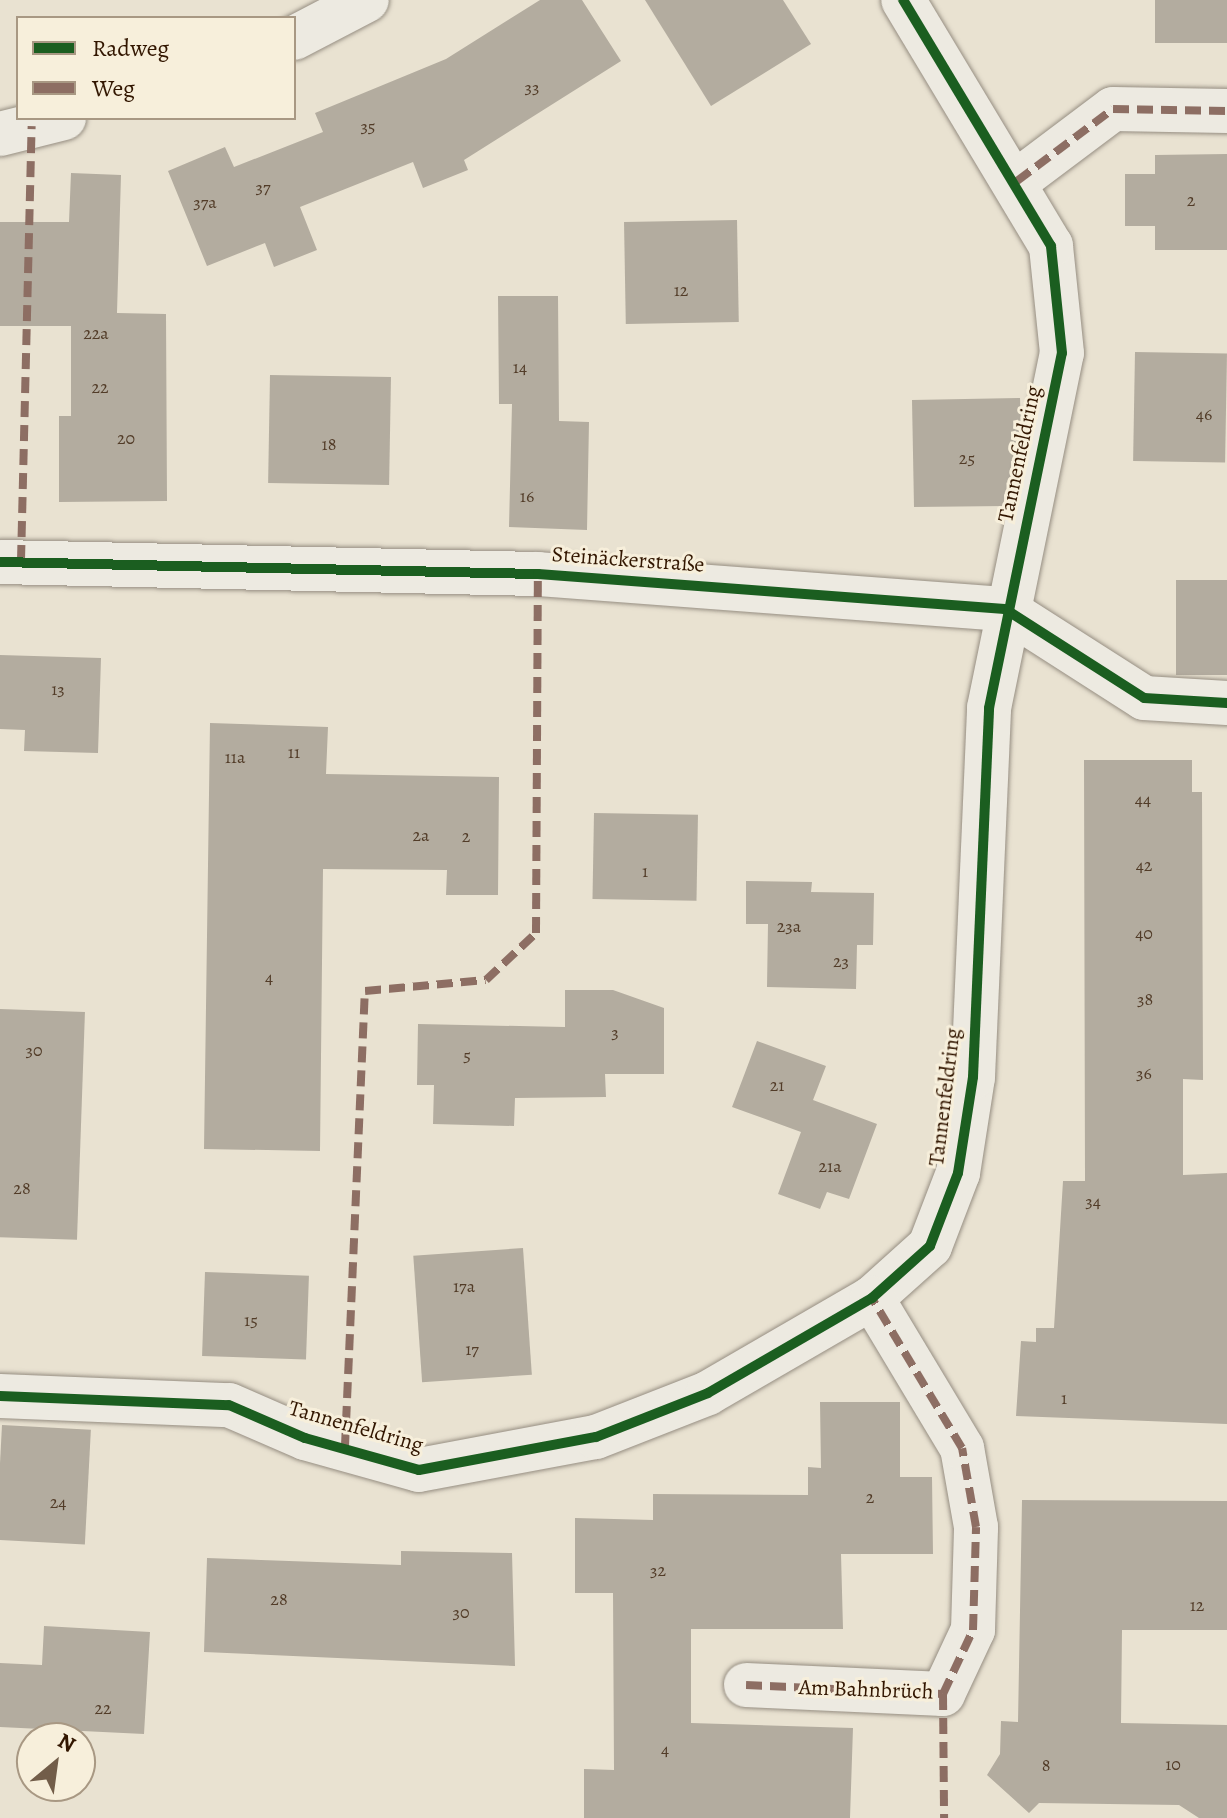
<!DOCTYPE html>
<html>
<head>
<meta charset="utf-8">
<style>
  body { margin:0 }
  #map { position:relative; width:1227px; height:1818px; overflow:hidden; background:#e9e2d1; font-family:Alegreya,serif }
  div>[style] { position:absolute }
  .building>* { inset:0; background:#b3ac9f; transform-origin:0 0 }
  .roads { filter:drop-shadow(0 0 2px #968e82) drop-shadow(0 0 2px #968e82) }
  .street>* { height:44px; margin:-22px; padding:0 22px; transform-origin:22px; border-radius:22px; background:#edeae1 }
  .quiet>* { height:8px; margin-top:-4px; transform-origin:0; background:repeating-linear-gradient(90deg,#8d6e63 0 16px,transparent 0 24px) }
  .cycleway>* { height:10px; margin:-5px; padding:0 5px; transform-origin:5px; border-radius:5px; background:#1b5e20 }
  span { translate:-50% -50%; white-space:nowrap; text-align:center; line-height:1.15; -webkit-text-stroke:6px #f7efdb; paint-order:stroke }
  .number-label { font-size:18px; color:#523c28 }
  .number-label span { -webkit-text-stroke-width:0 }
  .street-label { font-size:22px; color:#321600 }
  .legend { position:absolute; left:16px; top:16px; width:280px; height:104px; box-sizing:border-box; background:#f7efdb; border:2px solid #a89883; margin:0; padding:10px 14px; list-style:none; font-size:24px; color:#321600 }
  .legend li { display:flex; align-items:center; gap:16px; height:40px }
  .legend b { width:40px; border:2px solid #a89883 }
  .north { position:absolute; left:16px; top:1722px; width:80px; height:80px; box-sizing:border-box; background:#f7efdb; border:2px solid #a89883; border-radius:50%; rotate:29deg; font-size:22px; font-weight:700; line-height:32px; text-align:center; color:#321600 }
  .north::after { content:''; display:block; margin:auto; width:28px; height:36px; background:#725d49; clip-path:polygon(50% 0,100% 100%,50% 72%,0 100%) }
</style>
</head>
<body>
<div id="map">
  <div class="building">
    <i style="clip-path:polygon(540px 0,582px 0,621px 61px,464px 160px,468px 170px,423px 188px,413px 162px,300px 207px,317px 250px,274px 267px,265px 243px,207px 266px,168px 171px,225px 147px,234px 167px,323px 132px,315px 113px,446px 59px)"></i>
    <i style="clip-path:polygon(645px 0,783px 0,811px 44px,711px 106px)"></i>
    <i style="left:1155px;top:0;width:72px;height:43px"></i>
    <i style="clip-path:polygon(1227px 154px,1227px 250px,1155px 250px,1155px 226px,1125px 226px,1125px 174px,1155px 174px,1155px 155px)"></i>
    <i style="clip-path:polygon(71px 173px,121px 175px,117px 313px,166px 314px,167px 501px,59px 502px,59px 416px,71px 416px,71px 326px,0 326px,0 222px,69px 222px)"></i>
    <i style="left:737px;top:220px;width:102px;height:113px;rotate:89deg"></i>
    <i style="clip-path:polygon(498px 296px,558px 296px,559px 421px,589px 422px,587px 530px,509px 527px,512px 404px,499px 404px)"></i>
    <i style="left:1135px;top:352px;width:92px;height:109px;rotate:1deg"></i>
    <i style="left:270px;top:375px;width:121px;height:108px;rotate:1deg"></i>
    <i style="clip-path:polygon(1020px 398px,1021px 429px,1005px 506px,914px 507px,912px 400px)"></i>
    <i style="left:1176px;top:580px;width:51px;height:95px"></i>
    <i style="clip-path:polygon(0 655px,101px 658px,98px 753px,24px 751px,25px 730px,0 729px)"></i>
    <i style="clip-path:polygon(210px 723px,328px 727px,326px 774px,499px 777px,498px 895px,446px 895px,447px 870px,323px 869px,320px 1151px,204px 1149px)"></i>
    <i style="clip-path:polygon(1084px 760px,1192px 760px,1192px 792px,1202px 792px,1203px 1080px,1183px 1079px,1183px 1175px,1227px 1173px,1227px 1424px,1016px 1416px,1021px 1341px,1036px 1342px,1036px 1328px,1054px 1328px,1063px 1181px,1085px 1181px)"></i>
    <i style="left:594px;top:813px;width:104px;height:86px;rotate:1deg"></i>
    <i style="clip-path:polygon(746px 881px,812px 882px,811px 892px,874px 893px,873px 945px,857px 945px,856px 989px,767px 987px,768px 924px,746px 924px)"></i>
    <i style="clip-path:polygon(565px 990px,613px 990px,664px 1008px,664px 1074px,605px 1074px,606px 1097px,515px 1098px,514px 1126px,433px 1124px,434px 1085px,417px 1085px,418px 1024px,565px 1027px)"></i>
    <i style="left:0;top:1009px;width:85px;height:228px;rotate:2deg"></i>
    <i style="clip-path:polygon(757px 1041px,826px 1066px,813px 1100px,877px 1124px,849px 1199px,827px 1192px,820px 1209px,778px 1194px,801px 1132px,732px 1107px)"></i>
    <i style="left:523px;top:1248px;width:127px;height:110px;rotate:86deg"></i>
    <i style="left:205px;top:1272px;width:104px;height:84px;rotate:2deg"></i>
    <i style="clip-path:polygon(820px 1402px,900px 1402px,900px 1477px,932px 1477px,933px 1554px,841px 1554px,843px 1629px,691px 1629px,691px 1723px,853px 1728px,850px 1818px,584px 1818px,584px 1769px,614px 1770px,613px 1593px,575px 1593px,575px 1518px,653px 1520px,653px 1494px,808px 1495px,808px 1467px,821px 1468px)"></i>
    <i style="left:2px;top:1425px;width:89px;height:115px;rotate:3deg"></i>
    <i style="clip-path:polygon(1022px 1500px,1227px 1501px,1227px 1630px,1122px 1630px,1121px 1723px,1227px 1725px,1227px 1818px,1199px 1818px,1179px 1805px,1039px 1803px,1029px 1813px,987px 1775px,1000px 1754px,1001px 1721px,1018px 1722px)"></i>
    <i style="clip-path:polygon(401px 1551px,512px 1553px,515px 1666px,204px 1652px,207px 1558px,401px 1565px)"></i>
    <i style="clip-path:polygon(44px 1626px,150px 1632px,144px 1734px,0 1727px,0 1663px,42px 1665px)"></i>
  </div>
  <div class="roads">
    <div class="street">
      <i style="left:294px;top:38px;width:82px;rotate:-27.5deg"></i>
      <i style="left:0;top:134px;width:66px;rotate:-14deg"></i>
      <i style="left:1017px;top:181px;width:120px;rotate:-36.9deg"></i>
      <i style="left:1113px;top:109px;width:114px;rotate:1deg"></i>
      <i style="left:0;top:562px;width:538px;rotate:1.28deg"></i>
      <i style="left:538px;top:574px;width:468px;rotate:4.3deg"></i>
      <i style="left:1005px;top:609px;width:165px;rotate:32.6deg"></i>
      <i style="left:1144px;top:698px;width:83px;rotate:3.4deg"></i>
      <i style="left:0;top:1396px;width:229px;rotate:2.3deg"></i>
      <i style="left:229px;top:1405px;width:83px;rotate:23.5deg"></i>
      <i style="left:305px;top:1438px;width:118px;rotate:15.7deg"></i>
      <i style="left:419px;top:1470px;width:180px;rotate:-10.6deg"></i>
      <i style="left:596px;top:1437px;width:120px;rotate:-21.4deg"></i>
      <i style="left:708px;top:1393px;width:190px;rotate:-30.1deg"></i>
      <i style="left:872px;top:1298px;width:78px;rotate:-41.9deg"></i>
      <i style="left:930px;top:1246px;width:78px;rotate:-69deg"></i>
      <i style="left:958px;top:1173px;width:97px;rotate:-81.1deg"></i>
      <i style="left:973px;top:1077px;width:369px;rotate:-87.5deg"></i>
      <i style="left:989px;top:708px;width:362px;rotate:-78.4deg"></i>
      <i style="left:1062px;top:353px;width:108px;rotate:-95.9deg"></i>
      <i style="left:1051px;top:246px;width:287px;rotate:-121deg"></i>
      <i style="left:746px;top:1685px;width:197px;rotate:2.6deg"></i>
      <i style="left:943px;top:1694px;width:71px;rotate:-64.9deg"></i>
      <i style="left:973px;top:1630px;width:103px;rotate:-88.3deg"></i>
      <i style="left:976px;top:1527px;width:80px;rotate:-100deg"></i>
      <i style="left:962px;top:1448px;width:175px;rotate:-121deg"></i>
    </div>
  </div>
  <div class="quiet">
    <i style="left:1017px;top:181px;width:120px;rotate:-36.9deg"></i>
    <i style="left:1113px;top:109px;width:114px;rotate:1deg"></i>
    <i style="left:21px;top:561px;width:435px;rotate:-88.6deg"></i>
    <i style="left:345px;top:1446px;width:455px;rotate:-87.5deg"></i>
    <i style="left:365px;top:991px;width:121px;rotate:-5.2deg"></i>
    <i style="left:486px;top:980px;width:69px;rotate:-43.2deg"></i>
    <i style="left:536px;top:933px;width:359px;rotate:-89.7deg"></i>
    <i style="left:746px;top:1685px;width:197px;rotate:2.6deg"></i>
    <i style="left:943px;top:1694px;width:71px;rotate:-64.9deg"></i>
    <i style="left:973px;top:1630px;width:103px;rotate:-88.3deg"></i>
    <i style="left:976px;top:1527px;width:80px;rotate:-100deg"></i>
    <i style="left:962px;top:1448px;width:175px;rotate:-121deg"></i>
    <i style="left:943px;top:1694px;width:124px;rotate:89.5deg"></i>
  </div>
  <div class="cycleway">
    <i style="left:0;top:562px;width:538px;rotate:1.28deg"></i>
    <i style="left:538px;top:574px;width:468px;rotate:4.3deg"></i>
    <i style="left:1005px;top:609px;width:165px;rotate:32.6deg"></i>
    <i style="left:1144px;top:698px;width:83px;rotate:3.4deg"></i>
    <i style="left:0;top:1396px;width:229px;rotate:2.3deg"></i>
    <i style="left:229px;top:1405px;width:83px;rotate:23.5deg"></i>
    <i style="left:305px;top:1438px;width:118px;rotate:15.7deg"></i>
    <i style="left:419px;top:1470px;width:180px;rotate:-10.6deg"></i>
    <i style="left:596px;top:1437px;width:120px;rotate:-21.4deg"></i>
    <i style="left:708px;top:1393px;width:190px;rotate:-30.1deg"></i>
    <i style="left:872px;top:1298px;width:78px;rotate:-41.9deg"></i>
    <i style="left:930px;top:1246px;width:78px;rotate:-69deg"></i>
    <i style="left:958px;top:1173px;width:97px;rotate:-81.1deg"></i>
    <i style="left:973px;top:1077px;width:369px;rotate:-87.5deg"></i>
    <i style="left:989px;top:708px;width:362px;rotate:-78.4deg"></i>
    <i style="left:1062px;top:353px;width:108px;rotate:-95.9deg"></i>
    <i style="left:1051px;top:246px;width:287px;rotate:-121deg"></i>
  </div>
  <div class="number-label">
    <span style="left:532px;top:87px">33</span>
    <span style="left:368px;top:126px">35</span>
    <span style="left:263px;top:187px">37</span>
    <span style="left:1191px;top:200px">2</span>
    <span style="left:205px;top:202px">37a</span>
    <span style="left:681px;top:290px">12</span>
    <span style="left:96px;top:333px">22a</span>
    <span style="left:520px;top:367px">14</span>
    <span style="left:100px;top:387px">22</span>
    <span style="left:1204px;top:414px">46</span>
    <span style="left:126px;top:438px">20</span>
    <span style="left:329px;top:444px">18</span>
    <span style="left:967px;top:458px">25</span>
    <span style="left:527px;top:496px">16</span>
    <span style="left:58px;top:689px">13</span>
    <span style="left:294px;top:752px">11</span>
    <span style="left:235px;top:757px">11a</span>
    <span style="left:1143px;top:799px">44</span>
    <span style="left:421px;top:835px">2a</span>
    <span style="left:466px;top:836px">2</span>
    <span style="left:1144px;top:865px">42</span>
    <span style="left:645px;top:871px">1</span>
    <span style="left:789px;top:926px">23a</span>
    <span style="left:1144px;top:933px">40</span>
    <span style="left:841px;top:961px">23</span>
    <span style="left:269px;top:977px">4</span>
    <span style="left:1145px;top:999px">38</span>
    <span style="left:615px;top:1032px">3</span>
    <span style="left:34px;top:1050px">30</span>
    <span style="left:467px;top:1055px">5</span>
    <span style="left:1144px;top:1073px">36</span>
    <span style="left:777px;top:1085px">21</span>
    <span style="left:830px;top:1166px">21a</span>
    <span style="left:22px;top:1188px">28</span>
    <span style="left:1093px;top:1201px">34</span>
    <span style="left:464px;top:1286px">17a</span>
    <span style="left:251px;top:1320px">15</span>
    <span style="left:472px;top:1349px">17</span>
    <span style="left:1064px;top:1398px">1</span>
    <span style="left:870px;top:1497px">2</span>
    <span style="left:58px;top:1502px">24</span>
    <span style="left:658px;top:1570px">32</span>
    <span style="left:279px;top:1599px">28</span>
    <span style="left:1197px;top:1605px">12</span>
    <span style="left:461px;top:1612px">30</span>
    <span style="left:103px;top:1708px">22</span>
    <span style="left:665px;top:1749px">4</span>
    <span style="left:1173px;top:1764px">10</span>
    <span style="left:1046px;top:1765px">8</span>
  </div>
  <div class="street-label">
    <span style="left:1020px;top:454px;rotate:-78deg">Tannenfeldring</span>
    <span style="left:628px;top:560px;rotate:4deg">Steinäckerstraße</span>
    <span style="left:945px;top:1097px;rotate:-83deg">Tannenfeldring</span>
    <span style="left:356px;top:1427px;rotate:16deg">Tannenfeldring</span>
    <span style="left:866px;top:1690px;rotate:2deg">Am Bahnbrüch</span>
  </div>
  <ul class="legend">
  <li><b style="height:10px;background:#1b5e20"></b>Radweg</li>
  <li><b style="height:10px;background:#8d6e63"></b>Weg</li>
  </ul>
  <div class="north">N</div>
</div>
</body>
</html>
